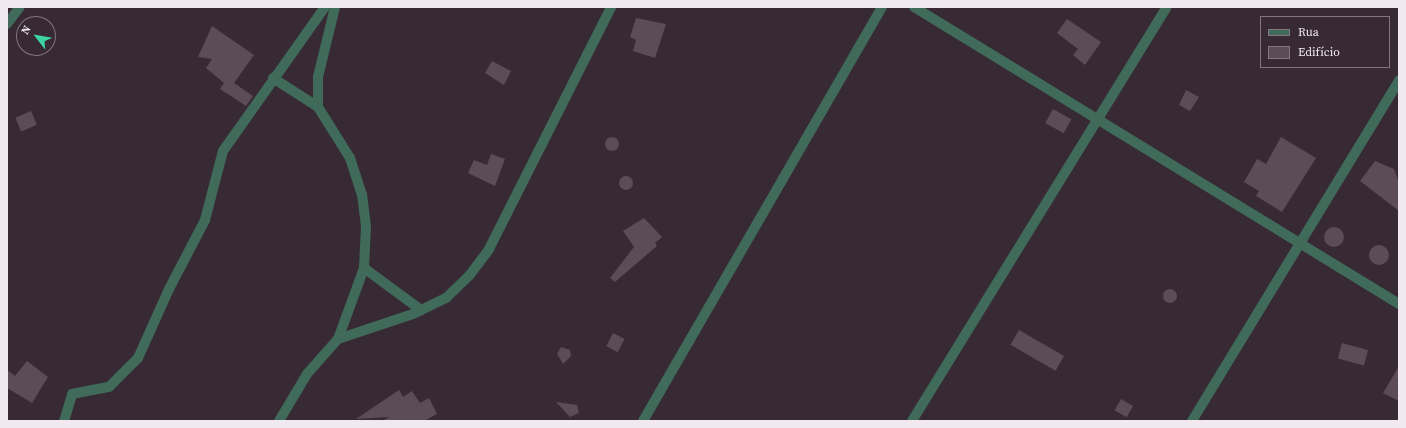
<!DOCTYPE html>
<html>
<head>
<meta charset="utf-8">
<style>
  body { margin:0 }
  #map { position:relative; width:1406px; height:428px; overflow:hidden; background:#372a35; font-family:"Source Serif 4",serif }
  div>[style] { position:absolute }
  .building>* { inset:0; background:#5b4c58; transform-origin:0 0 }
  .round { border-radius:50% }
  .minor>* { height:10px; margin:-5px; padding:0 5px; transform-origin:5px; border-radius:5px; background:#406b5a }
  span { translate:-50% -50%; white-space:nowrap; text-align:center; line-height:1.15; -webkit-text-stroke:3px #372a35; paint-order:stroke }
  .frame { position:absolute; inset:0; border:8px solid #f2e9f0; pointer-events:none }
  .legend { position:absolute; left:1260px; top:16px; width:130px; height:52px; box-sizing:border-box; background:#372a35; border:1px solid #827680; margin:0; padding:5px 7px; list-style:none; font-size:12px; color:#f2e9f0 }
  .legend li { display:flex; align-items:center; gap:8px; height:20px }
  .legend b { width:20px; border:1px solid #827680 }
  .north { position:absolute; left:16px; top:16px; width:40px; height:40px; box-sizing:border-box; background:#372a35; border:1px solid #827680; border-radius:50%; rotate:301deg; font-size:11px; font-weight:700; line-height:16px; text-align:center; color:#f2e9f0 }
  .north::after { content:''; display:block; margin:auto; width:14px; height:18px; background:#3dd4a3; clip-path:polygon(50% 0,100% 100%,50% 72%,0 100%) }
</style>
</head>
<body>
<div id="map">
  <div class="building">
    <i style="clip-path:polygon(636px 18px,666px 24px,655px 58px,633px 51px,636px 40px,630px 37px)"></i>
    <i style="clip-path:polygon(1067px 19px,1101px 42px,1085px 65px,1073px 55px,1078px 49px,1057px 33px)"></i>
    <i style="clip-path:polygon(212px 26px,254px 55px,234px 83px,253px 96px,246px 106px,220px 89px,224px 83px,206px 68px,212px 59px,198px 57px)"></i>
    <i style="clip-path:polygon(492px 61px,511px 71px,504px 85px,485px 73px)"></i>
    <i style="clip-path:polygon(1186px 90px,1199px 97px,1190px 111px,1179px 105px)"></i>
    <i style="left:1053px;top:109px;width:21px;height:16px;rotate:29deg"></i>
    <i style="left:31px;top:111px;width:15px;height:17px;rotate:67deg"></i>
    <i class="round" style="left:605px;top:137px;width:14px;height:14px"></i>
    <i style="clip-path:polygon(1281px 137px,1316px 158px,1282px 212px,1256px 196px,1259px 191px,1244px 182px,1257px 159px,1266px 164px)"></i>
    <i style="clip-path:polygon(491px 154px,505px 159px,495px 186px,468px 173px,474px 160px,487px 165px)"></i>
    <i style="clip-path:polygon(1375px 161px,1394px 169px,1399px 183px,1399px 211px,1360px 181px)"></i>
    <i class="round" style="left:619px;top:176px;width:14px;height:14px"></i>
    <i style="clip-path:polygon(644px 218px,662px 237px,655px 243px,657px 246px,615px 282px,610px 278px,634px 247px,623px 231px)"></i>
    <i class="round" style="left:1324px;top:227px;width:20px;height:20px"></i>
    <i class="round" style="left:1369px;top:245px;width:20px;height:20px"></i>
    <i class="round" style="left:1163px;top:289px;width:14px;height:14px"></i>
    <i style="left:1019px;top:330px;width:52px;height:17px;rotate:30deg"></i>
    <i style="left:613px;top:333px;width:13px;height:15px;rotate:27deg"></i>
    <i style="left:1342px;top:343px;width:27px;height:16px;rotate:15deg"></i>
    <i style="clip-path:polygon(561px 347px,570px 350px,571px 356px,563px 364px,557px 354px)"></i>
    <i style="clip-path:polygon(27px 361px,48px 377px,32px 403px,7px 388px,7px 370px,15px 376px)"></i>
    <i style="clip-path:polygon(1399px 366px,1399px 401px,1383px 393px)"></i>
    <i style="clip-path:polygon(399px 390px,403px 397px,412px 391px,420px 403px,429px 398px,437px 414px,424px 421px,382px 421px,389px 417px,356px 419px)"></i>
    <i style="left:1121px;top:399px;width:14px;height:13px;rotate:30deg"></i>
    <i style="clip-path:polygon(556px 402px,577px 405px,579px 413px,570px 417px)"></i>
  </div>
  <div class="minor">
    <i style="left:335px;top:7px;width:72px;rotate:103.7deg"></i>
    <i style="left:318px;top:77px;width:30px;rotate:90deg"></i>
    <i style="left:318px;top:107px;width:60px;rotate:57.9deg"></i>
    <i style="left:350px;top:158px;width:38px;rotate:72deg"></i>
    <i style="left:362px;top:194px;width:33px;rotate:83deg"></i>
    <i style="left:366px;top:227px;width:41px;rotate:92.8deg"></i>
    <i style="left:364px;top:268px;width:76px;rotate:110.1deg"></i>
    <i style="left:914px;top:7px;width:569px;rotate:31.48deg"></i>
    <i style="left:7px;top:24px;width:21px;rotate:-53deg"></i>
    <i style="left:273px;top:78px;width:54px;rotate:32.8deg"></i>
    <i style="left:364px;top:268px;width:71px;rotate:36.4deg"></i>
    <i style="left:64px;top:421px;width:28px;rotate:-73deg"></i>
    <i style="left:72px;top:394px;width:38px;rotate:-11deg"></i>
    <i style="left:109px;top:387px;width:41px;rotate:-45deg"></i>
    <i style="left:138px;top:358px;width:76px;rotate:-65.8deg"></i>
    <i style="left:169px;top:289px;width:78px;rotate:-62.4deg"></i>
    <i style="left:205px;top:220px;width:71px;rotate:-75.4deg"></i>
    <i style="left:223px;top:151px;width:176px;rotate:-54.7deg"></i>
    <i style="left:279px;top:421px;width:55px;rotate:-59.2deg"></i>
    <i style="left:307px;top:374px;width:47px;rotate:-48.5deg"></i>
    <i style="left:338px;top:339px;width:79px;rotate:-18.4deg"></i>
    <i style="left:413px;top:314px;width:37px;rotate:-26deg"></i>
    <i style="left:446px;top:298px;width:32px;rotate:-44deg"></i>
    <i style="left:469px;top:276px;width:34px;rotate:-53deg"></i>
    <i style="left:489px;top:249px;width:271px;rotate:-63.2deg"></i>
    <i style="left:643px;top:421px;width:478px;rotate:-60deg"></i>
    <i style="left:912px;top:421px;width:486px;rotate:-58.4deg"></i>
    <i style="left:1192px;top:421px;width:399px;rotate:-58.7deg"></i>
  </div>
  <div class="frame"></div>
  <ul class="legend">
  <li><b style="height:5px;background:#406b5a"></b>Rua</li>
  <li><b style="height:11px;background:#5b4c58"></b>Edifício</li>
  </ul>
  <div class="north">N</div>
</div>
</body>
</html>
